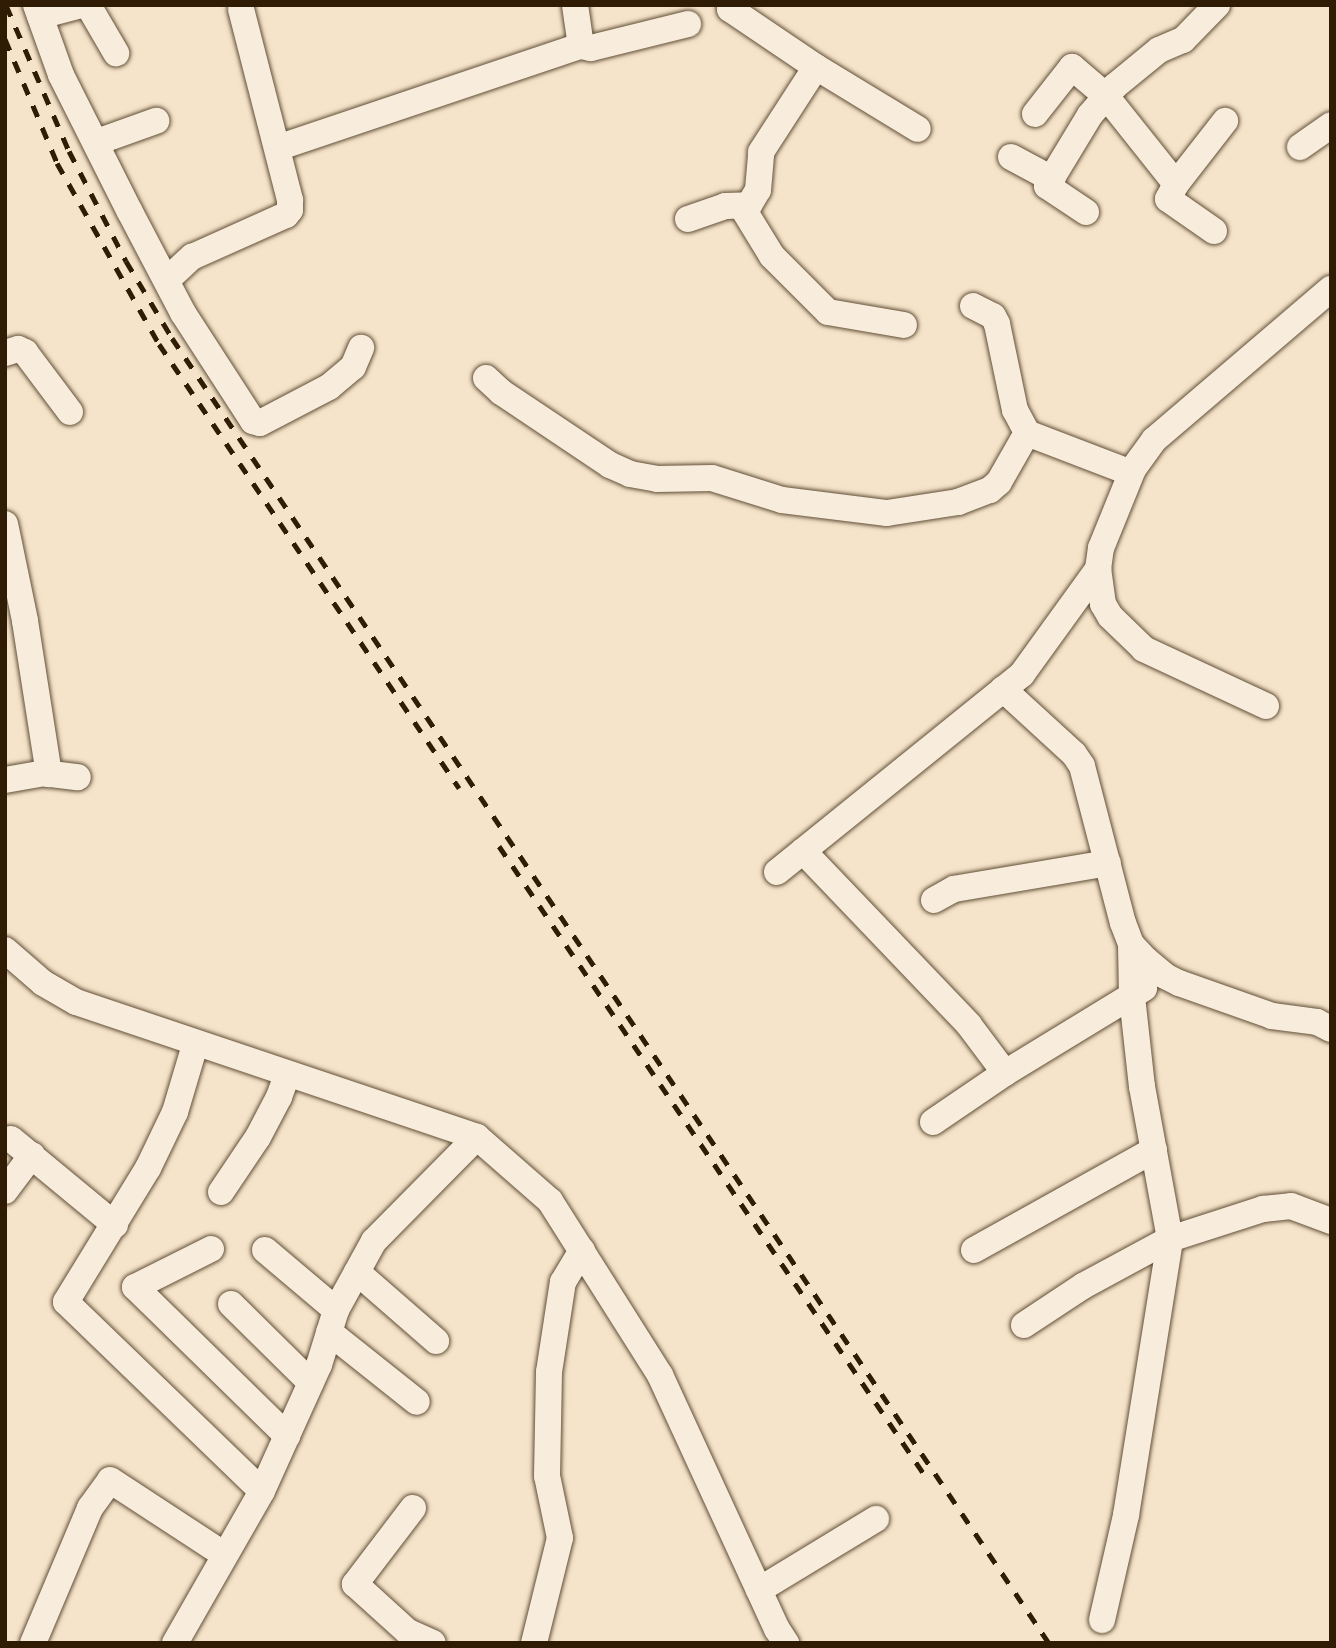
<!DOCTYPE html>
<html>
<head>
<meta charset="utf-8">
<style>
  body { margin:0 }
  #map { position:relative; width:1336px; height:1648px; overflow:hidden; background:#f5e4ca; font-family:"Libre Bodoni",serif }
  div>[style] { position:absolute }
  .roads { filter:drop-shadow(0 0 2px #614e36) drop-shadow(0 0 2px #614e36) }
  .minor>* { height:26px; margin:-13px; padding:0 13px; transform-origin:13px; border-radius:13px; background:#f8eddd }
  .rail>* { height:5px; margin-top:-2.5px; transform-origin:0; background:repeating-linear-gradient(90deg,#301c05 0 12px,transparent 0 24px) }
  span { translate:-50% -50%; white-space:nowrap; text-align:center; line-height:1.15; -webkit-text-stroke:6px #f8eddd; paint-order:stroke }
  .frame { position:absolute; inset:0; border:7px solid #301c05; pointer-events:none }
</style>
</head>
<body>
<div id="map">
  <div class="roads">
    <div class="minor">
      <i style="left:36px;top:5px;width:74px;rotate:70.3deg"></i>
      <i style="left:61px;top:75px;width:153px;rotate:63.3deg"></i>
      <i style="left:130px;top:212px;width:114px;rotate:62.3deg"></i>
      <i style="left:183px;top:313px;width:129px;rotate:57.1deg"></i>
      <i style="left:253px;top:421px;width:7px;rotate:16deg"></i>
      <i style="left:260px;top:423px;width:78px;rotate:-27.6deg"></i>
      <i style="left:329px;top:387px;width:31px;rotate:-40deg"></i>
      <i style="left:353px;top:367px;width:21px;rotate:-67deg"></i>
      <i style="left:88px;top:5px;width:56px;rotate:59.7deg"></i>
      <i style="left:575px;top:5px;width:41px;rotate:81.7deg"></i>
      <i style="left:733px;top:5px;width:5px;rotate:127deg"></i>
      <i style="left:730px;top:9px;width:104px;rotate:34deg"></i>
      <i style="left:816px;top:67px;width:119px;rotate:31.3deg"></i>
      <i style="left:40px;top:16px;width:42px;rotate:-15deg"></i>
      <i style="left:1035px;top:114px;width:60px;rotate:-51.8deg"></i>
      <i style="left:1072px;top:67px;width:45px;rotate:40.5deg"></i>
      <i style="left:1106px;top:96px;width:112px;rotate:51.5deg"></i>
      <i style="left:97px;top:142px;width:63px;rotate:-19.6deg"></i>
      <i style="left:286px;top:145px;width:311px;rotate:-18.6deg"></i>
      <i style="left:581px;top:46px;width:10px;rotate:11deg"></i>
      <i style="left:591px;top:48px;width:100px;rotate:-13.9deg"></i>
      <i style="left:1300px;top:147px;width:38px;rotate:-35deg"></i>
      <i style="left:1011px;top:157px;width:47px;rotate:28.2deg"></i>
      <i style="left:742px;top:207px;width:57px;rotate:58.5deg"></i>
      <i style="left:772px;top:256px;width:79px;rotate:45deg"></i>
      <i style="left:828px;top:312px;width:77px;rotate:9.7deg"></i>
      <i style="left:1086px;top:212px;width:47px;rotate:-146.3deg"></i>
      <i style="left:1047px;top:186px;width:83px;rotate:-58.8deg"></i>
      <i style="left:1090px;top:115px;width:38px;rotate:-49deg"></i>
      <i style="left:1115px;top:86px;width:57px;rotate:-39.3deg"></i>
      <i style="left:1159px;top:50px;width:26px;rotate:-23deg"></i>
      <i style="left:1183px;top:40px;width:49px;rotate:-45.8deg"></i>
      <i style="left:688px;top:219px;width:39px;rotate:-19deg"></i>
      <i style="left:725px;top:206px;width:24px;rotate:-2deg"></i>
      <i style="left:749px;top:205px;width:17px;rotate:-59deg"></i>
      <i style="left:758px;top:190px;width:38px;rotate:-85deg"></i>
      <i style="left:761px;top:152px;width:101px;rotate:-57.1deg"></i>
      <i style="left:1214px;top:231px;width:56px;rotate:-145.2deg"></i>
      <i style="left:1168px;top:199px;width:17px;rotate:-62deg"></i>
      <i style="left:1176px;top:184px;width:80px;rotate:-52.1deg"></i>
      <i style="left:168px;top:279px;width:33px;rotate:-43deg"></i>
      <i style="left:192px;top:257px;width:103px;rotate:-24.1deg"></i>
      <i style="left:286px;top:215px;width:6px;rotate:-51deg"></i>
      <i style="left:290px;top:210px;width:10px;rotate:-90deg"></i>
      <i style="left:290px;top:200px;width:197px;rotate:-104.4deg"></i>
      <i style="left:973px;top:306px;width:22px;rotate:27deg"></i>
      <i style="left:993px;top:316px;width:9px;rotate:63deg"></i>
      <i style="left:997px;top:324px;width:88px;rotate:78.2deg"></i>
      <i style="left:1015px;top:410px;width:26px;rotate:62deg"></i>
      <i style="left:1027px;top:433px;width:111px;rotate:21deg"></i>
      <i style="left:5px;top:353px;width:14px;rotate:-17deg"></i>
      <i style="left:18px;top:349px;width:8px;rotate:23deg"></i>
      <i style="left:25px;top:352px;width:75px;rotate:53.1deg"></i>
      <i style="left:486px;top:378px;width:21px;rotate:43deg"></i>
      <i style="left:501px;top:392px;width:131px;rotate:33.8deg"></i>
      <i style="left:610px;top:465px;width:22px;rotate:24deg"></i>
      <i style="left:630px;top:474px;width:27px;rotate:10deg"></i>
      <i style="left:657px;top:479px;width:55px;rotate:-1deg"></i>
      <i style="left:712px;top:478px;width:73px;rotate:17.4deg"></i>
      <i style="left:782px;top:500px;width:106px;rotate:7.1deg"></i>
      <i style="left:887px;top:513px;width:72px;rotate:-8.8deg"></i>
      <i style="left:958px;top:502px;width:34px;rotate:-21deg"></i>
      <i style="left:990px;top:490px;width:12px;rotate:-42deg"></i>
      <i style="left:999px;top:482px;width:56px;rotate:-60.3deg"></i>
      <i style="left:5px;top:524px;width:99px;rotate:78.3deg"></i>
      <i style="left:25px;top:621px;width:155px;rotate:81.1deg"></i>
      <i style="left:1003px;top:689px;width:96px;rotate:42.5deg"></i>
      <i style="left:1074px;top:754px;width:14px;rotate:56deg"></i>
      <i style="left:1082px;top:766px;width:162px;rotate:75.4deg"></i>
      <i style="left:1123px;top:923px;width:22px;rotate:69deg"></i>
      <i style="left:1131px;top:944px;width:22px;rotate:47deg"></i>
      <i style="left:1146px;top:960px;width:25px;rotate:40deg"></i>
      <i style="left:1165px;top:976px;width:16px;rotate:27deg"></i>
      <i style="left:1179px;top:983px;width:99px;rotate:19.5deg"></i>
      <i style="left:1272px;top:1016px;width:45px;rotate:7.6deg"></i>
      <i style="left:1317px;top:1022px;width:16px;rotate:27deg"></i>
      <i style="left:1266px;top:706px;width:135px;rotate:-155deg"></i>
      <i style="left:1144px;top:649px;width:47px;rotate:-135.9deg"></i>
      <i style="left:1110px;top:616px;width:14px;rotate:-120deg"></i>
      <i style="left:1103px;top:604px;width:35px;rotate:-98deg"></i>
      <i style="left:1098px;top:569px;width:21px;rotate:-82deg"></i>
      <i style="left:1101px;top:548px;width:85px;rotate:-67.9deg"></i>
      <i style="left:1133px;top:469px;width:36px;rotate:-54deg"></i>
      <i style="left:1154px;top:440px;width:233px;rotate:-40.5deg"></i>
      <i style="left:5px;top:780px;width:39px;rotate:-10deg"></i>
      <i style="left:43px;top:773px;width:35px;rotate:7deg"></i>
      <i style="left:803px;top:851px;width:240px;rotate:46.3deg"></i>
      <i style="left:969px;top:1025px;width:60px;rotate:53.1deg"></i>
      <i style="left:777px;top:872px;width:315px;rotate:-38.9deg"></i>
      <i style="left:1022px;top:674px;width:130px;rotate:-54.1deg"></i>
      <i style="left:934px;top:900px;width:23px;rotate:-29deg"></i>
      <i style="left:954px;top:889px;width:156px;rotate:-9.6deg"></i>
      <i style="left:5px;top:950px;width:50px;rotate:41deg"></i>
      <i style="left:43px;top:983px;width:38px;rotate:30deg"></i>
      <i style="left:76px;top:1002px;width:423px;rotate:18.6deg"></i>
      <i style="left:477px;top:1137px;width:97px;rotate:41.2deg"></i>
      <i style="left:550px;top:1201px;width:206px;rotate:57.7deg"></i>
      <i style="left:660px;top:1375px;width:280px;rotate:65.3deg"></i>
      <i style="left:777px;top:1629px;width:17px;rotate:57deg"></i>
      <i style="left:195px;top:1045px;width:70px;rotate:106.6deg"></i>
      <i style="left:175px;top:1112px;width:62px;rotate:115.7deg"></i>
      <i style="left:148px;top:1168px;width:157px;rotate:121.5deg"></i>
      <i style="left:66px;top:1302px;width:272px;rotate:44deg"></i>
      <i style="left:933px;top:1122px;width:87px;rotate:-34.2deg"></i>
      <i style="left:1005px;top:1073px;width:163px;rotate:-31.4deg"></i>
      <i style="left:11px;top:1139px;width:135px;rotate:39.6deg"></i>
      <i style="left:5px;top:1191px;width:45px;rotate:-53.1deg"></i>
      <i style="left:221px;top:1192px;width:66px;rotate:-56.1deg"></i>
      <i style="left:258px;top:1137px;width:45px;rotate:-62.3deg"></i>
      <i style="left:279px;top:1097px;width:23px;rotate:-70deg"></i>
      <i style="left:211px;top:1249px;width:85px;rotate:153.4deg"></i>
      <i style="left:135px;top:1287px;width:213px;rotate:44.4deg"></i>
      <i style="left:265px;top:1250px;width:93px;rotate:40.2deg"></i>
      <i style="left:974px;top:1250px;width:206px;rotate:-29.1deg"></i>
      <i style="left:357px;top:1272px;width:105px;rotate:41.1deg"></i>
      <i style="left:231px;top:1304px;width:112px;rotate:44.6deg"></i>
      <i style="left:1024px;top:1325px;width:71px;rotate:-33.5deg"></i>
      <i style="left:1083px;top:1286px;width:99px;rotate:-28.4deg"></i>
      <i style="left:1170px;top:1239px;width:98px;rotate:-17.9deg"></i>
      <i style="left:1263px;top:1209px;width:28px;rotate:-6deg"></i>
      <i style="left:1291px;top:1206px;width:43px;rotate:20.6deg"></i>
      <i style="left:329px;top:1332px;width:112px;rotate:38.5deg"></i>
      <i style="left:413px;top:1508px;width:96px;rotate:127.3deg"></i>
      <i style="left:355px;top:1584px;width:72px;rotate:42.2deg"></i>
      <i style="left:408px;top:1632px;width:27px;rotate:24deg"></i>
      <i style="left:759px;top:1590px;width:137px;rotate:-31.3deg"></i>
      <i style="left:1102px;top:1620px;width:108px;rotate:-77.1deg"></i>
      <i style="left:1126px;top:1515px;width:279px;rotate:-80.9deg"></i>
      <i style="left:1170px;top:1239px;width:155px;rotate:-100.4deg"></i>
      <i style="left:1142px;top:1087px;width:92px;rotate:-96.3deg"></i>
      <i style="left:1132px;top:996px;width:52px;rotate:-91.1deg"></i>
      <i style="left:33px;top:1643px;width:147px;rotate:-67.1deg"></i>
      <i style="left:90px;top:1508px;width:34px;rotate:-54deg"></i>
      <i style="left:110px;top:1480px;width:135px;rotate:33.2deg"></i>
      <i style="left:175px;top:1643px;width:175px;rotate:-60.2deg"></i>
      <i style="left:262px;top:1491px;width:138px;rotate:-65.7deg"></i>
      <i style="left:319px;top:1365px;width:58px;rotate:-72.8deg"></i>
      <i style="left:336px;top:1310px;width:79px;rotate:-61.2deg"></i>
      <i style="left:374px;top:1241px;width:146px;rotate:-45.3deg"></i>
      <i style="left:534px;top:1643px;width:108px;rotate:-76.1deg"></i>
      <i style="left:560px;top:1538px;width:63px;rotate:-101.8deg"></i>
      <i style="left:547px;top:1476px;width:104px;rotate:-88.9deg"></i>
      <i style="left:549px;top:1372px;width:91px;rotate:-81.2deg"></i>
      <i style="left:563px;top:1282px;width:37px;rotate:-59deg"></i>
    </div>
  </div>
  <div class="rail">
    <i style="left:6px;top:5px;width:159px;rotate:66.7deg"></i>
    <i style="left:69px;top:151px;width:124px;rotate:62.6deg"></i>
    <i style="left:126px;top:261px;width:90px;rotate:59.1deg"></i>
    <i style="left:172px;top:338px;width:1572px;rotate:56.1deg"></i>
    <i style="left:5px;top:39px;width:134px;rotate:67.2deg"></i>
    <i style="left:57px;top:163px;width:208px;rotate:60.6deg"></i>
    <i style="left:159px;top:344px;width:536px;rotate:55.95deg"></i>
    <i style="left:499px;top:846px;width:766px;rotate:55.92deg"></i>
  </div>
  <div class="frame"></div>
</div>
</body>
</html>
